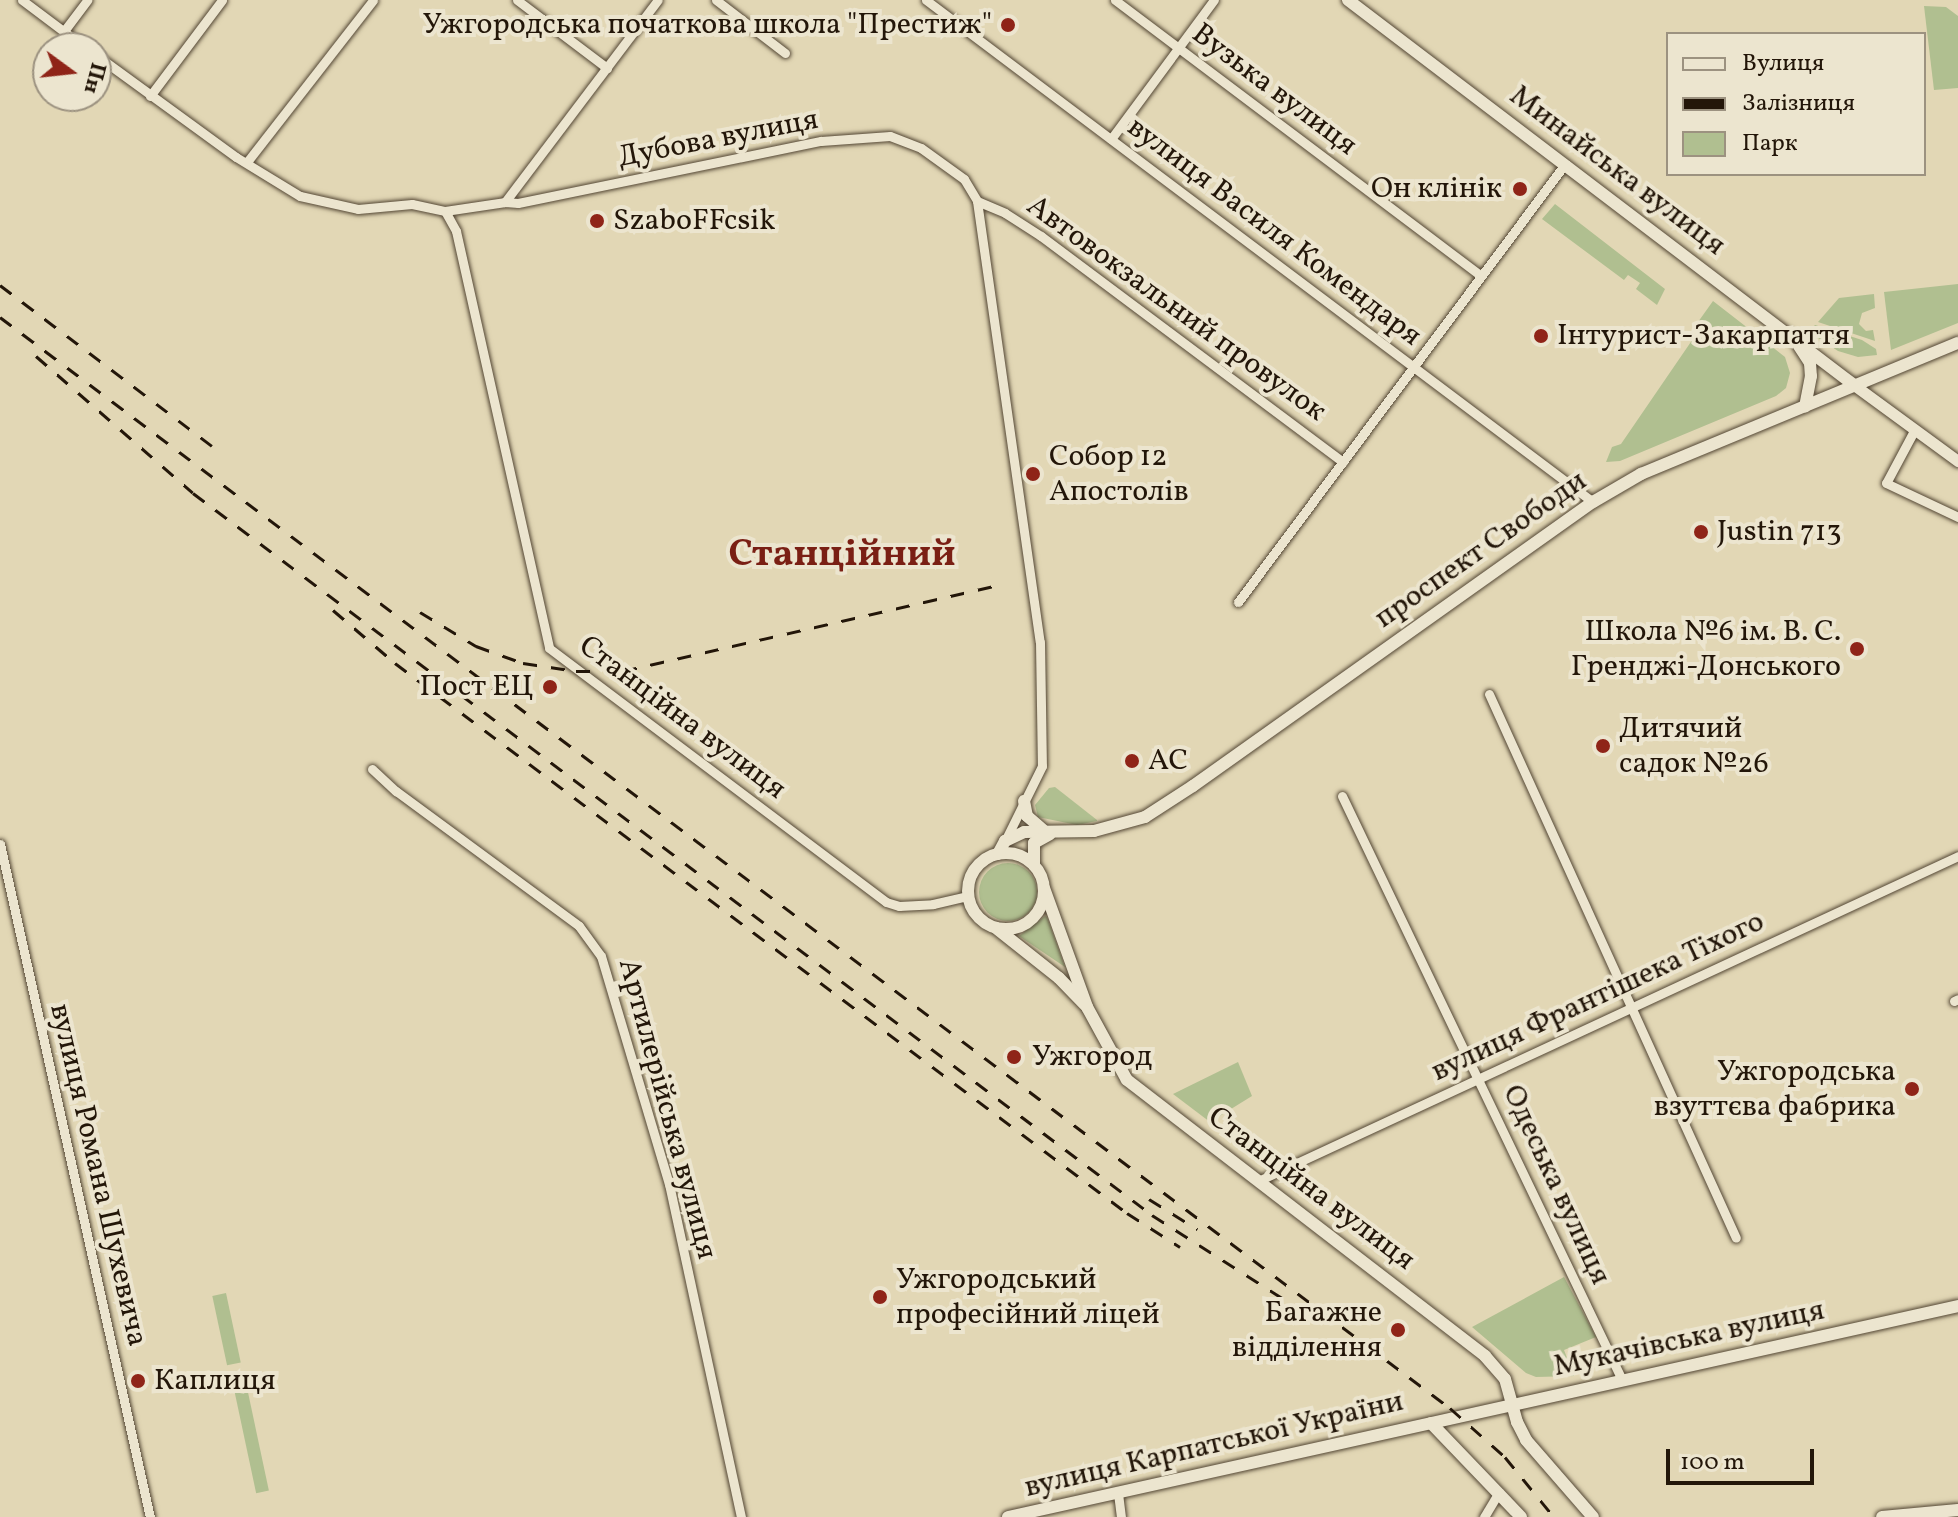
<!DOCTYPE html>
<html>
<head>
<meta charset="utf-8">
<style>
  body { margin:0 }
  #map { position:relative; width:1958px; height:1517px; overflow:hidden; background:#e2d7b5; font-family:Vollkorn,serif }
  div>[style] { position:absolute }
  .green>* { inset:0; background:#b0bf90; transform-origin:0 0 }
  .round { border-radius:50% }
  .roads { filter:drop-shadow(0 0 2px #534634) drop-shadow(0 0 2px #534634) }
  .minor>* { height:9px; margin:-4.5px; padding:0 4.5px; transform-origin:4.5px; border-radius:4.5px; background:#ece5cf }
  .tertiary>* { height:11px; margin:-5.5px; padding:0 5.5px; transform-origin:5.5px; border-radius:5.5px; background:#ece5cf }
  .secondary>* { height:12px; margin:-6px; padding:0 6px; transform-origin:6px; border-radius:6px; background:#ece5cf }
  .secondary>.ring { margin:-6px; padding:0; box-sizing:content-box; background:none; border:12px solid #ece5cf; border-radius:50% }
  .rail>* { height:3px; margin-top:-1.5px; transform-origin:0; background:repeating-linear-gradient(90deg,#231609 0 14px,transparent 0 28px) }
  .dots>* { width:22px; height:22px; translate:-50% -50%; box-sizing:border-box; border:4px solid #ece5cf; border-radius:50% }
  span { translate:-50% -50%; white-space:nowrap; text-align:center; line-height:1.15; -webkit-text-stroke:8px #ece5cf; paint-order:stroke }
  .poi-label { font-size:30px; color:#231609 }
  .right { translate:-100% -50%; text-align:right }
  .left { translate:0 -50%; text-align:left }
  .street-label { font-size:30px; color:#231609 }
  .district-label { font-size:38px; color:#7a1f14; font-weight:700 }
  .legend { position:absolute; left:1666px; top:32px; width:260px; height:144px; box-sizing:border-box; background:#ece5cf; border:2px solid #9c9280; margin:0; padding:10px 14px; list-style:none; font-size:24px; color:#231609 }
  .legend li { display:flex; align-items:center; gap:16px; height:40px }
  .legend b { width:40px; border:2px solid #9c9280 }
  .north { position:absolute; left:32px; top:32px; width:80px; height:80px; box-sizing:border-box; background:#ece5cf; border:2px solid #9c9280; border-radius:50%; rotate:105deg; font-size:22px; font-weight:700; line-height:32px; text-align:center; color:#231609 }
  .north::after { content:''; display:block; margin:auto; width:28px; height:36px; background:#8f2418; clip-path:polygon(50% 0,100% 100%,50% 72%,0 100%) }
  .scale { position:absolute; left:1666px; top:1449px; width:148px; height:36px; box-sizing:border-box; border:4px solid #231609; border-top:0; padding-left:10px; font-size:24px; line-height:28px; white-space:nowrap; color:#231609; -webkit-text-stroke:6px #ece5cf; paint-order:stroke }
</style>
</head>
<body>
<div id="map">
  <div class="green">
    <i style="clip-path:polygon(1924px 6px,1946px 7px,1958px 16px,1958px 88px,1934px 90px)"></i>
    <i style="clip-path:polygon(1555px 204px,1665px 289px,1657px 305px,1636px 289px,1640px 283px,1628px 275px,1624px 280px,1542px 219px)"></i>
    <i style="clip-path:polygon(1958px 284px,1958px 323px,1891px 350px,1884px 292px)"></i>
    <i style="clip-path:polygon(1874px 294px,1875px 308px,1862px 313px,1859px 324px,1866px 331px,1873px 330px,1875px 341px,1818px 322px,1839px 298px)"></i>
    <i style="clip-path:polygon(1713px 301px,1785px 357px,1790px 373px,1786px 388px,1776px 396px,1620px 461px,1606px 462px,1612px 447px,1621px 444px,1697px 333px,1698px 322px)"></i>
    <i style="clip-path:polygon(1815px 325px,1862px 340px,1876px 349px,1877px 355px,1858px 357px,1838px 351px,1809px 332px)"></i>
    <i style="clip-path:polygon(1055px 787px,1097px 820px,1097px 821px,1077px 825px,1038px 817px,1035px 805px,1049px 788px)"></i>
    <i class="round" style="left:979px;top:863px;width:58px;height:58px"></i>
    <i style="clip-path:polygon(1045px 916px,1047px 917px,1065px 967px,1019px 936px)"></i>
    <i style="clip-path:polygon(1238px 1062px,1252px 1096px,1210px 1122px,1173px 1094px)"></i>
    <i style="clip-path:polygon(1564px 1277px,1596px 1337px,1564px 1350px,1574px 1376px,1536px 1377px,1526px 1373px,1472px 1327px)"></i>
    <i style="left:226px;top:1293px;width:71px;height:14px;rotate:78deg"></i>
    <i style="left:246px;top:1383px;width:110px;height:13px;rotate:78deg"></i>
  </div>
  <div class="roads">
    <div class="minor">
      <i style="left:22px;top:0;width:80px;rotate:36.9deg"></i>
      <i style="left:517px;top:0;width:113px;rotate:37.1deg"></i>
      <i style="left:716px;top:0;width:87px;rotate:37.5deg"></i>
      <i style="left:926px;top:0;width:835px;rotate:36.97deg"></i>
      <i style="left:1115px;top:0;width:458px;rotate:37deg"></i>
      <i style="left:64px;top:31px;width:39px;rotate:-53deg"></i>
      <i style="left:96px;top:55px;width:173px;rotate:36.1deg"></i>
      <i style="left:236px;top:157px;width:75px;rotate:31.4deg"></i>
      <i style="left:300px;top:196px;width:59px;rotate:12.6deg"></i>
      <i style="left:358px;top:209px;width:54px;rotate:-5.3deg"></i>
      <i style="left:412px;top:204px;width:34px;rotate:12deg"></i>
      <i style="left:445px;top:211px;width:61px;rotate:-8.5deg"></i>
      <i style="left:505px;top:202px;width:13px;rotate:4deg"></i>
      <i style="left:518px;top:203px;width:309px;rotate:-11.6deg"></i>
      <i style="left:821px;top:141px;width:69px;rotate:-4.1deg"></i>
      <i style="left:890px;top:136px;width:33px;rotate:21deg"></i>
      <i style="left:921px;top:148px;width:53px;rotate:35.8deg"></i>
      <i style="left:964px;top:179px;width:26px;rotate:59deg"></i>
      <i style="left:977px;top:201px;width:445px;rotate:81.9deg"></i>
      <i style="left:1040px;top:642px;width:124px;rotate:89.1deg"></i>
      <i style="left:1042px;top:766px;width:84px;rotate:116.3deg"></i>
      <i style="left:150px;top:96px;width:120px;rotate:-53.1deg"></i>
      <i style="left:1111px;top:139px;width:173px;rotate:-53.5deg"></i>
      <i style="left:247px;top:162px;width:205px;rotate:-52.1deg"></i>
      <i style="left:977px;top:201px;width:30px;rotate:23deg"></i>
      <i style="left:1005px;top:213px;width:43px;rotate:32.6deg"></i>
      <i style="left:1041px;top:236px;width:377px;rotate:36.8deg"></i>
      <i style="left:505px;top:202px;width:253px;rotate:-52.9deg"></i>
      <i style="left:445px;top:211px;width:23px;rotate:61deg"></i>
      <i style="left:456px;top:231px;width:427px;rotate:77.4deg"></i>
      <i style="left:549px;top:648px;width:422px;rotate:37deg"></i>
      <i style="left:886px;top:902px;width:14px;rotate:17deg"></i>
      <i style="left:899px;top:906px;width:34px;rotate:-3deg"></i>
      <i style="left:933px;top:904px;width:36px;rotate:-13deg"></i>
      <i style="left:1915px;top:429px;width:61px;rotate:118.2deg"></i>
      <i style="left:1886px;top:483px;width:80px;rotate:25.3deg"></i>
      <i style="left:1238px;top:602px;width:547px;rotate:-53.26deg"></i>
      <i style="left:1489px;top:694px;width:597px;rotate:65.58deg"></i>
      <i style="left:372px;top:769px;width:33px;rotate:43deg"></i>
      <i style="left:396px;top:791px;width:227px;rotate:36.4deg"></i>
      <i style="left:579px;top:926px;width:37px;rotate:54deg"></i>
      <i style="left:601px;top:956px;width:238px;rotate:73.4deg"></i>
      <i style="left:669px;top:1184px;width:341px;rotate:77.8deg"></i>
      <i style="left:1342px;top:796px;width:648px;rotate:64.38deg"></i>
      <i style="left:0;top:844px;width:690px;rotate:77.44deg"></i>
      <i style="left:1954px;top:1001px;width:4px;rotate:-27deg"></i>
      <i style="left:1258px;top:1181px;width:772px;rotate:-24.9deg"></i>
      <i style="left:1118px;top:1493px;width:24px;rotate:83deg"></i>
      <i style="left:1484px;top:1517px;width:29px;rotate:-59deg"></i>
    </div>
    <div class="tertiary">
      <i style="left:1854px;top:385px;width:129px;rotate:36.2deg"></i>
    </div>
    <div class="secondary">
      <i style="left:1348px;top:0;width:636px;rotate:37.27deg"></i>
      <i style="left:1799px;top:346px;width:20px;rotate:57deg"></i>
      <i style="left:1810px;top:363px;width:13px;rotate:86deg"></i>
      <i style="left:1811px;top:376px;width:31px;rotate:101deg"></i>
      <i style="left:1024px;top:801px;width:15px;rotate:79deg"></i>
      <i style="left:1027px;top:816px;width:21px;rotate:41deg"></i>
      <i class="ring" style="left:968px;top:853px;width:64px;height:64px"></i>
      <i style="left:998px;top:854px;width:15px;rotate:-62deg"></i>
      <i style="left:1005px;top:841px;width:21px;rotate:-25deg"></i>
      <i style="left:1024px;top:832px;width:70px;rotate:-0.8deg"></i>
      <i style="left:1094px;top:831px;width:53px;rotate:-15.4deg"></i>
      <i style="left:1145px;top:817px;width:57px;rotate:-32.9deg"></i>
      <i style="left:1193px;top:786px;width:491px;rotate:-35.4deg"></i>
      <i style="left:1593px;top:502px;width:56px;rotate:-30.3deg"></i>
      <i style="left:1641px;top:474px;width:343px;rotate:-22.5deg"></i>
      <i style="left:1034px;top:865px;width:22px;rotate:-90deg"></i>
      <i style="left:1034px;top:843px;width:18px;rotate:-29deg"></i>
      <i style="left:1044px;top:888px;width:127px;rotate:70.1deg"></i>
      <i style="left:1087px;top:1007px;width:83px;rotate:61.3deg"></i>
      <i style="left:1127px;top:1080px;width:452px;rotate:37.6deg"></i>
      <i style="left:1485px;top:1356px;width:30px;rotate:49deg"></i>
      <i style="left:1505px;top:1379px;width:45px;rotate:74.4deg"></i>
      <i style="left:1517px;top:1422px;width:20px;rotate:63deg"></i>
      <i style="left:1526px;top:1440px;width:102px;rotate:49deg"></i>
      <i style="left:996px;top:928px;width:80px;rotate:38.4deg"></i>
      <i style="left:1059px;top:978px;width:37px;rotate:46deg"></i>
      <i style="left:1431px;top:1423px;width:130px;rotate:46.2deg"></i>
      <i style="left:1008px;top:1517px;width:973px;rotate:-12.52deg"></i>
      <i style="left:1882px;top:1517px;width:76px;rotate:-5.3deg"></i>
    </div>
  </div>
  <div class="rail">
    <i style="left:0;top:285px;width:266px;rotate:37.2deg"></i>
    <i style="left:0;top:317px;width:1815px;rotate:36.96deg"></i>
    <i style="left:1450px;top:1408px;width:74px;rotate:41.7deg"></i>
    <i style="left:1505px;top:1457px;width:77px;rotate:50.8deg"></i>
    <i style="left:36px;top:356px;width:208px;rotate:41.1deg"></i>
    <i style="left:193px;top:493px;width:1200px;rotate:36.97deg"></i>
    <i style="left:1152px;top:1215px;width:199px;rotate:32.5deg"></i>
    <i style="left:333px;top:610px;width:82px;rotate:40.5deg"></i>
    <i style="left:395px;top:663px;width:916px;rotate:36.92deg"></i>
    <i style="left:1127px;top:1213px;width:63px;rotate:32.7deg"></i>
    <i style="left:420px;top:612px;width:66px;rotate:31.3deg"></i>
    <i style="left:476px;top:646px;width:50px;rotate:19.9deg"></i>
    <i style="left:523px;top:663px;width:54px;rotate:8.6deg"></i>
    <i style="left:576px;top:671px;width:47px"></i>
    <i style="left:623px;top:671px;width:385px;rotate:-12.9deg"></i>
    <i style="left:1149px;top:1199px;width:57px;rotate:32deg"></i>
  </div>
  <div class="dots">
    <i style="left:1008px;top:25px;background:#8f2418"></i>
    <i style="left:1520px;top:189px;background:#8f2418"></i>
    <i style="left:597px;top:221px;background:#8f2418"></i>
    <i style="left:1541px;top:336px;background:#8f2418"></i>
    <i style="left:1033px;top:474px;background:#8f2418"></i>
    <i style="left:1701px;top:532px;background:#8f2418"></i>
    <i style="left:1857px;top:649px;background:#8f2418"></i>
    <i style="left:550px;top:687px;background:#8f2418"></i>
    <i style="left:1603px;top:746px;background:#8f2418"></i>
    <i style="left:1132px;top:761px;background:#8f2418"></i>
    <i style="left:1014px;top:1057px;background:#8f2418"></i>
    <i style="left:1912px;top:1089px;background:#8f2418"></i>
    <i style="left:880px;top:1297px;background:#8f2418"></i>
    <i style="left:1398px;top:1330px;background:#8f2418"></i>
    <i style="left:138px;top:1381px;background:#8f2418"></i>
  </div>
  <div class="poi-label">
    <span class="right" style="left:992px;top:25px">Ужгородська початкова школа "Престиж"</span>
    <span class="right" style="left:1502px;top:189px">Он клінік</span>
    <span class="left" style="left:613px;top:221px">SzaboFFcsik</span>
    <span class="left" style="left:1557px;top:336px">Інтурист-Закарпаття</span>
    <span class="left" style="left:1049px;top:474px">Собор 12<br>Апостолів</span>
    <span class="left" style="left:1717px;top:532px">Justin 713</span>
    <span class="right" style="left:1841px;top:649px">Школа №6 ім. В. С.<br>Гренджі-Донського</span>
    <span class="right" style="left:534px;top:687px">Пост ЕЦ</span>
    <span class="left" style="left:1619px;top:746px">Дитячий<br>садок №26</span>
    <span class="left" style="left:1148px;top:761px">AC</span>
    <span class="left" style="left:1032px;top:1057px">Ужгород</span>
    <span class="right" style="left:1896px;top:1089px">Ужгородська<br>взуттєва фабрика</span>
    <span class="left" style="left:896px;top:1297px">Ужгородський<br>професійний ліцей</span>
    <span class="right" style="left:1382px;top:1330px">Багажне<br>відділення</span>
    <span class="left" style="left:154px;top:1381px">Каплиця</span>
  </div>
  <div class="street-label">
    <span style="left:1274px;top:90px;rotate:37deg">Вузька вулиця</span>
    <span style="left:718px;top:139px;rotate:-11deg">Дубова вулиця</span>
    <span style="left:1617px;top:171px;rotate:37deg">Минайська вулиця</span>
    <span style="left:1274px;top:232px;rotate:37deg">вулиця Василя Комендаря</span>
    <span style="left:1176px;top:309px;rotate:36deg">Автовокзальний провулок</span>
    <span style="left:1481px;top:550px;rotate:-35deg">проспект Свободи</span>
    <span style="left:682px;top:718px;rotate:37deg">Станційна вулиця</span>
    <span style="left:1598px;top:997px;rotate:-25deg">вулиця Франтішека Тіхого</span>
    <span style="left:667px;top:1109px;rotate:75deg">Артилерійська вулиця</span>
    <span style="left:98px;top:1175px;rotate:77deg">вулиця Романа Шухевича</span>
    <span style="left:1556px;top:1185px;rotate:65deg">Одеська вулиця</span>
    <span style="left:1311px;top:1189px;rotate:37deg">Станційна вулиця</span>
    <span style="left:1689px;top:1339px;rotate:-12deg">Мукачівська вулиця</span>
    <span style="left:1214px;top:1445px;rotate:-13deg">вулиця Карпатської України</span>
  </div>
  <div class="district-label">
    <span style="left:842px;top:556px">Станційний</span>
  </div>
  <ul class="legend">
  <li><b style="height:10px;background:#ece5cf"></b>Вулиця</li>
  <li><b style="height:10px;background:#231609"></b>Залізниця</li>
  <li><b style="height:22px;background:#b0bf90"></b>Парк</li>
  </ul>
  <div class="north">Пн</div>
  <div class="scale">100 m</div>
</div>
</body>
</html>
